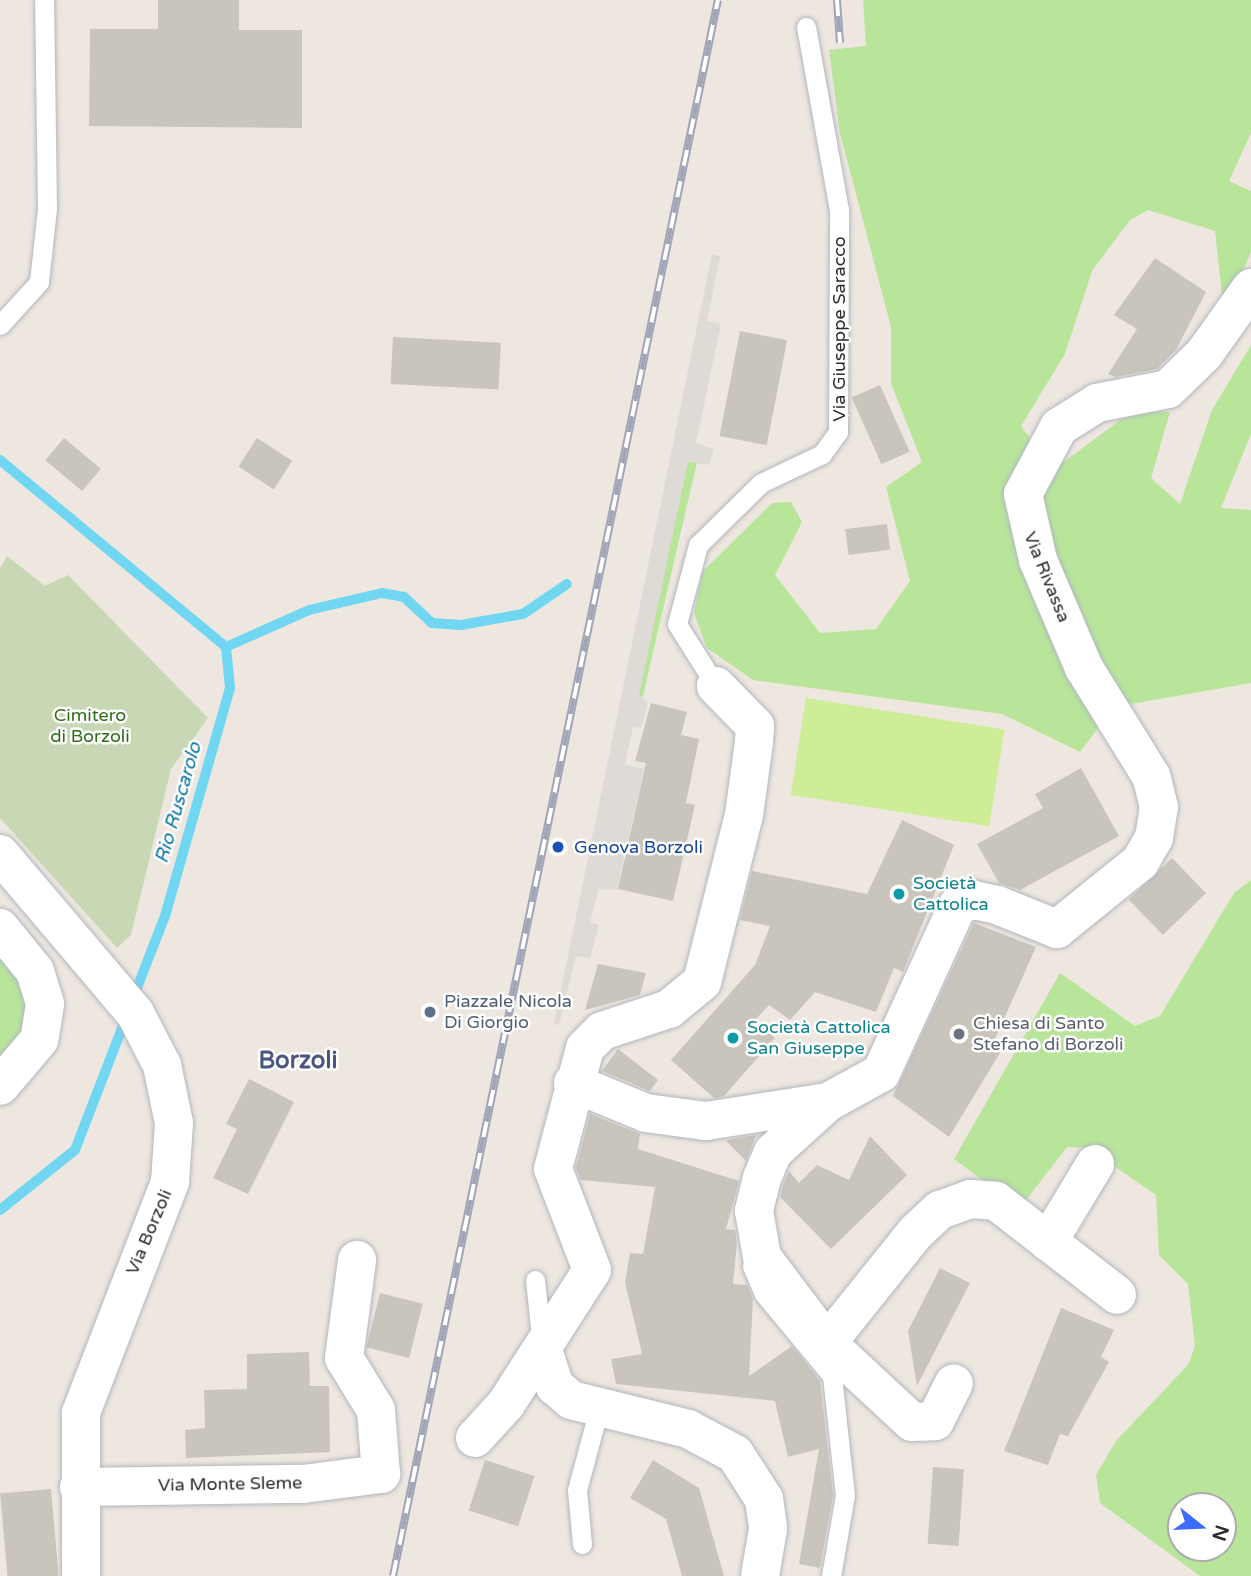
<!DOCTYPE html>
<html>
<head>
<meta charset="utf-8">
<style>
  body { margin:0 }
  #map { position:relative; width:1251px; height:1576px; overflow:hidden; background:#eee7df; font-family:"Varela Round",sans-serif }
  div>[style] { position:absolute }
  .green>* { inset:0; background:#b8e59a; transform-origin:0 0 }
  .cemetery>* { inset:0; background:#c8d8b5 }
  .pitch>* { inset:0; background:#cded96; transform-origin:0 0 }
  .plaza>* { inset:0; background:#dedad6 }
  .stream>* { height:10px; margin:-5px; padding:0 5px; transform-origin:5px; border-radius:5px; background:#70d6f2 }
  .building>* { inset:0; background:#c9c5bd; transform-origin:0 0 }
  .roads { filter:drop-shadow(0 0 2px #b2b6c0) drop-shadow(0 0 2px #b2b6c0) }
  .lane>* { height:19px; margin:-9.5px; padding:0 9.5px; transform-origin:9.5px; border-radius:9.5px; background:#fff }
  .street>* { height:38px; margin:-19px; padding:0 19px; transform-origin:19px; border-radius:19px; background:#fff }
  .secondary>* { height:38px; margin:-19px; padding:0 19px; transform-origin:19px; border-radius:19px; background:#fff }
  .rail>* { height:8px; margin-top:-4px; transform-origin:0; background:repeating-linear-gradient(90deg,#fff 0 16px,#a1a5b7 0 32px); box-sizing:border-box; border-block:2px solid #a1a5b7 }
  .dots>* { width:19px; height:19px; translate:-50% -50%; box-sizing:border-box; border:4px solid #fff; border-radius:50% }
  span { translate:-50% -50%; white-space:nowrap; text-align:center; line-height:1.15; -webkit-text-stroke:5px #fff; paint-order:stroke }
  .street-label { font-size:18px; color:#2c2c2c }
  .park-label { font-size:18px; color:#2f6d19 }
  .transit-label { font-size:18px; color:#164399 }
  .left { translate:0 -50%; text-align:left }
  .culture-label { font-size:18px; color:#0d838f }
  .service-label { font-size:18px; color:#4e5e75 }
  .worship-label { font-size:18px; color:#5b616d }
  .water-label { font-size:19px; color:#0a76a2; font-style:italic }
  .district-label { font-size:24px; color:#4b577f; font-weight:700 }
  .north { position:absolute; left:1167px; top:1492px; width:70px; height:70px; box-sizing:border-box; background:#fff; border:2px solid #ababab; border-radius:50%; rotate:108deg; font-size:19px; font-weight:700; line-height:28px; text-align:center; color:#2c2c2c }
  .north::after { content:''; display:block; margin:auto; width:24px; height:32px; background:#3c6bfe; clip-path:polygon(50% 0,100% 100%,50% 72%,0 100%) }
</style>
</head>
<body>
<div id="map">
  <div class="green">
    <i style="clip-path:polygon(863px 0,1251px 0,1251px 133px,1229px 181px,1251px 191px,1251px 252px,1238px 282px,1222px 295px,1215px 231px,1148px 210px,1130px 220px,1092px 271px,1065px 354px,1021px 426px,1045px 458px,1065px 461px,1131px 412px,1170px 412px,1151px 478px,1180px 504px,1212px 410px,1251px 345px,1251px 434px,1221px 508px,1251px 510px,1251px 683px,1114px 707px,1080px 752px,1002px 714px,753px 680px,707px 648px,694px 613px,703px 571px,772px 503px,791px 502px,802px 522px,775px 575px,820px 633px,876px 629px,910px 581px,886px 487px,922px 462px,891px 383px,891px 327px,840px 133px,829px 50px,866px 46px)"></i>
    <i style="left:688px;top:461px;width:9px;height:240px;rotate:13deg"></i>
    <i style="clip-path:polygon(evenodd,1251px 880px,1251px 1576px,1200px 1576px,1100px 1503px,1096px 1475px,1116px 1441px,1188px 1365px,1195px 1346px,1188px 1284px,1159px 1255px,1156px 1195px,1088px 1148px,1067px 1147px,1020px 1208px,954px 1159px,1060px 973px,1135px 1026px,1160px 1016px,1234px 893px,1251px 880px,1181px 1506px,1223px 1506px,1223px 1548px,1181px 1548px,1181px 1506px)"></i>
    <i style="clip-path:polygon(0 943px,21px 968px,31px 1027px,0 1069px)"></i>
  </div>
  <div class="cemetery">
    <i style="clip-path:polygon(7px 556px,45px 586px,68px 575px,208px 718px,171px 769px,131px 935px,117px 948px,0 818px,0 569px)"></i>
  </div>
  <div class="pitch">
    <i style="left:806px;top:698px;width:201px;height:98px;rotate:9deg"></i>
  </div>
  <div class="plaza">
    <i style="clip-path:polygon(712px 254px,720px 256px,707px 321px,721px 324px,696px 443px,714px 449px,709px 465px,688px 462px,639px 695px,648px 702px,641px 728px,633px 727px,625px 764px,644px 769px,617px 890px,599px 889px,590px 922px,599px 925px,590px 958px,576px 956px,559px 1025px,554px 1024px)"></i>
  </div>
  <div class="stream">
    <i style="left:0;top:460px;width:293px;rotate:39.6deg"></i>
    <i style="left:226px;top:647px;width:41px;rotate:84.4deg"></i>
    <i style="left:230px;top:688px;width:237px;rotate:105.9deg"></i>
    <i style="left:165px;top:916px;width:88px;rotate:111.3deg"></i>
    <i style="left:226px;top:647px;width:91px;rotate:-24deg"></i>
    <i style="left:309px;top:610px;width:75px;rotate:-13.1deg"></i>
    <i style="left:382px;top:593px;width:22px;rotate:10deg"></i>
    <i style="left:404px;top:597px;width:38px;rotate:43deg"></i>
    <i style="left:432px;top:623px;width:29px;rotate:4deg"></i>
    <i style="left:461px;top:625px;width:63px;rotate:-10.1deg"></i>
    <i style="left:523px;top:614px;width:53px;rotate:-34.3deg"></i>
    <i style="left:0;top:1210px;width:96px;rotate:-38.7deg"></i>
    <i style="left:75px;top:1150px;width:142px;rotate:-68.9deg"></i>
  </div>
  <div class="building">
    <i style="clip-path:polygon(158px 0,239px 0,239px 30px,302px 30px,302px 128px,89px 126px,90px 29px,158px 29px)"></i>
    <i style="clip-path:polygon(1155px 258px,1206px 292px,1176px 350px,1157px 369px,1115px 377px,1108px 374px,1137px 329px,1114px 315px)"></i>
    <i style="left:740px;top:331px;width:48px;height:107px;rotate:11deg"></i>
    <i style="left:393px;top:337px;width:108px;height:47px;rotate:3deg"></i>
    <i style="left:880px;top:385px;width:73px;height:31px;rotate:66deg"></i>
    <i style="left:64px;top:438px;width:48px;height:29px;rotate:40deg"></i>
    <i style="left:257px;top:438px;width:42px;height:34px;rotate:33deg"></i>
    <i style="left:887px;top:524px;width:26px;height:42px;rotate:83deg"></i>
    <i style="clip-path:polygon(651px 703px,687px 712px,681px 735px,699px 739px,686px 803px,695px 805px,673px 901px,618px 889px,646px 763px,635px 761px)"></i>
    <i style="clip-path:polygon(1081px 768px,1119px 836px,1020px 890px,999px 883px,977px 844px,1043px 808px,1035px 794px)"></i>
    <i style="clip-path:polygon(902px 820px,954px 845px,903px 972px,894px 968px,876px 1012px,815px 992px,790px 1020px,769px 1005px,756px 1019px,775px 1038px,724px 1096px,714px 1098px,671px 1060px,755px 965px,770px 926px,740px 920px,752px 871px,867px 894px)"></i>
    <i style="left:1172px;top:858px;width:49px;height:60px;rotate:46deg"></i>
    <i style="clip-path:polygon(974px 923px,1036px 947px,991px 1048px,1000px 1053px,949px 1137px,893px 1096px)"></i>
    <i style="clip-path:polygon(598px 964px,646px 973px,640px 995px,585px 1010px)"></i>
    <i style="clip-path:polygon(618px 1049px,658px 1080px,650px 1091px,602px 1071px)"></i>
    <i style="clip-path:polygon(249px 1079px,294px 1102px,248px 1194px,213px 1178px,237px 1129px,226px 1124px)"></i>
    <i style="clip-path:polygon(590px 1114px,640px 1134px,638px 1149px,739px 1181px,726px 1229px,735px 1230px,737px 1243px,733px 1284px,747px 1285px,753px 1299px,749px 1376px,792px 1346px,820px 1381px,833px 1495px,820px 1568px,799px 1564px,819px 1449px,788px 1457px,775px 1401px,616px 1384px,611px 1359px,642px 1354px,625px 1282px,630px 1253px,643px 1254px,655px 1187px,581px 1180px,576px 1168px)"></i>
    <i style="clip-path:polygon(756px 1135px,746px 1161px,727px 1142px,727px 1140px)"></i>
    <i style="clip-path:polygon(870px 1136px,907px 1175px,831px 1249px,780px 1197px,783px 1185px,789px 1171px,799px 1183px,817px 1165px,849px 1180px)"></i>
    <i style="clip-path:polygon(940px 1268px,970px 1283px,917px 1386px,908px 1331px)"></i>
    <i style="left:380px;top:1293px;width:44px;height:56px;rotate:14deg"></i>
    <i style="clip-path:polygon(1061px 1308px,1114px 1330px,1101px 1357px,1109px 1362px,1068px 1436px,1060px 1434px,1048px 1465px,1004px 1451px)"></i>
    <i style="clip-path:polygon(309px 1352px,310px 1386px,329px 1386px,330px 1452px,186px 1458px,185px 1430px,205px 1428px,204px 1390px,247px 1389px,247px 1354px)"></i>
    <i style="left:485px;top:1460px;width:52px;height:53px;rotate:18deg"></i>
    <i style="clip-path:polygon(653px 1460px,699px 1488px,724px 1576px,682px 1576px,666px 1519px,630px 1498px)"></i>
    <i style="left:933px;top:1467px;width:31px;height:77px;rotate:4deg"></i>
    <i style="left:51px;top:1489px;width:87px;height:51px;rotate:85deg"></i>
  </div>
  <div class="roads">
    <div class="lane">
      <i style="left:0;top:325px;width:58px;rotate:-47.8deg"></i>
      <i style="left:39px;top:282px;width:74px;rotate:-83.8deg"></i>
      <i style="left:47px;top:208px;width:208px;rotate:-90.8deg"></i>
      <i style="left:716px;top:686px;width:73px;rotate:-122.2deg"></i>
      <i style="left:677px;top:624px;width:82px;rotate:-75.1deg"></i>
      <i style="left:698px;top:545px;width:88px;rotate:-44.5deg"></i>
      <i style="left:761px;top:483px;width:68px;rotate:-25.4deg"></i>
      <i style="left:822px;top:454px;width:27px;rotate:-54deg"></i>
      <i style="left:838px;top:432px;width:222px;rotate:-89.7deg"></i>
      <i style="left:839px;top:210px;width:186px;rotate:-100.2deg"></i>
      <i style="left:752px;top:1266px;width:30px;rotate:67deg"></i>
      <i style="left:764px;top:1294px;width:107px;rotate:50.3deg"></i>
      <i style="left:832px;top:1376px;width:120px;rotate:83.8deg"></i>
      <i style="left:845px;top:1495px;width:82px;rotate:99.8deg"></i>
      <i style="left:535px;top:1280px;width:65px;rotate:83.9deg"></i>
      <i style="left:582px;top:1544px;width:54px;rotate:-95.3deg"></i>
      <i style="left:577px;top:1490px;width:81px;rotate:-74.9deg"></i>
    </div>
    <div class="street">
      <i style="left:0;top:928px;width:55px;rotate:50.9deg"></i>
      <i style="left:35px;top:971px;width:34px;rotate:73deg"></i>
      <i style="left:45px;top:1004px;width:36px;rotate:99deg"></i>
      <i style="left:39px;top:1040px;width:60px;rotate:130.3deg"></i>
      <i style="left:573px;top:1083px;width:79px;rotate:22.3deg"></i>
      <i style="left:646px;top:1113px;width:61px;rotate:7.6deg"></i>
      <i style="left:706px;top:1121px;width:123px;rotate:-8.9deg"></i>
      <i style="left:828px;top:1102px;width:60px;rotate:-28.7deg"></i>
      <i style="left:881px;top:1073px;width:185px;rotate:-65.4deg"></i>
      <i style="left:958px;top:905px;width:17px;rotate:-17deg"></i>
      <i style="left:974px;top:900px;width:24px;rotate:12deg"></i>
      <i style="left:997px;top:905px;width:65px;rotate:21.8deg"></i>
      <i style="left:1057px;top:929px;width:107px;rotate:-38.9deg"></i>
      <i style="left:1140px;top:862px;width:28px;rotate:-60deg"></i>
      <i style="left:1154px;top:838px;width:31px;rotate:-81deg"></i>
      <i style="left:1159px;top:807px;width:32px;rotate:-104deg"></i>
      <i style="left:1151px;top:776px;width:127px;rotate:-121.8deg"></i>
      <i style="left:1084px;top:668px;width:117px;rotate:-113.1deg"></i>
      <i style="left:1038px;top:560px;width:68px;rotate:-102.8deg"></i>
      <i style="left:1023px;top:494px;width:76px;rotate:-61.8deg"></i>
      <i style="left:1059px;top:427px;width:45px;rotate:-32.3deg"></i>
      <i style="left:1097px;top:403px;width:72px;rotate:-11.2deg"></i>
      <i style="left:1168px;top:389px;width:50px;rotate:-44.2deg"></i>
      <i style="left:1204px;top:354px;width:81px;rotate:-54.5deg"></i>
      <i style="left:828px;top:1102px;width:74px;rotate:137.7deg"></i>
      <i style="left:773px;top:1152px;width:28px;rotate:113deg"></i>
      <i style="left:762px;top:1178px;width:34px;rotate:104deg"></i>
      <i style="left:754px;top:1211px;width:47px;rotate:80.1deg"></i>
      <i style="left:762px;top:1257px;width:108px;rotate:52.9deg"></i>
      <i style="left:827px;top:1343px;width:116px;rotate:42.9deg"></i>
      <i style="left:912px;top:1422px;width:23px;rotate:-2deg"></i>
      <i style="left:935px;top:1421px;width:42px;rotate:-63.4deg"></i>
      <i style="left:1048px;top:1242px;width:91px;rotate:-58.9deg"></i>
      <i style="left:827px;top:1343px;width:142px;rotate:-51.3deg"></i>
      <i style="left:916px;top:1232px;width:33px;rotate:-43deg"></i>
      <i style="left:940px;top:1210px;width:32px;rotate:-20deg"></i>
      <i style="left:970px;top:1199px;width:26px;rotate:4deg"></i>
      <i style="left:996px;top:1201px;width:153px;rotate:37.8deg"></i>
      <i style="left:543px;top:1350px;width:38px;rotate:72deg"></i>
      <i style="left:555px;top:1386px;width:21px;rotate:41deg"></i>
      <i style="left:571px;top:1400px;width:121px;rotate:13.9deg"></i>
      <i style="left:688px;top:1429px;width:53px;rotate:28deg"></i>
      <i style="left:735px;top:1454px;width:54px;rotate:57.2deg"></i>
      <i style="left:764px;top:1499px;width:30px;rotate:82deg"></i>
      <i style="left:768px;top:1529px;width:48px;rotate:99.7deg"></i>
      <i style="left:475px;top:1438px;width:46px;rotate:-47.6deg"></i>
      <i style="left:506px;top:1404px;width:159px;rotate:-57.3deg"></i>
      <i style="left:592px;top:1270px;width:108px;rotate:-111.1deg"></i>
      <i style="left:553px;top:1169px;width:125px;rotate:-75.2deg"></i>
      <i style="left:585px;top:1048px;width:24px;rotate:-45deg"></i>
      <i style="left:602px;top:1031px;width:71px;rotate:-18.2deg"></i>
      <i style="left:669px;top:1009px;width:43px;rotate:-39.3deg"></i>
      <i style="left:702px;top:982px;width:172px;rotate:-75.9deg"></i>
      <i style="left:744px;top:815px;width:74px;rotate:-82.2deg"></i>
      <i style="left:754px;top:742px;width:16px;rotate:-86deg"></i>
      <i style="left:755px;top:726px;width:56px;rotate:-134.3deg"></i>
      <i style="left:79px;top:1487px;width:224px;rotate:-0.8deg"></i>
      <i style="left:303px;top:1484px;width:79px;rotate:-7.3deg"></i>
      <i style="left:381px;top:1474px;width:64px;rotate:-94.5deg"></i>
      <i style="left:376px;top:1410px;width:61px;rotate:-121.6deg"></i>
      <i style="left:344px;top:1358px;width:99px;rotate:-82.4deg"></i>
    </div>
    <div class="secondary">
      <i style="left:0;top:854px;width:209px;rotate:49.7deg"></i>
      <i style="left:135px;top:1013px;width:59px;rotate:62.6deg"></i>
      <i style="left:162px;top:1065px;width:59px;rotate:78.3deg"></i>
      <i style="left:174px;top:1123px;width:59px;rotate:93.9deg"></i>
      <i style="left:170px;top:1182px;width:248px;rotate:111.1deg"></i>
      <i style="left:81px;top:1413px;width:163px;rotate:90deg"></i>
    </div>
  </div>
  <div class="rail">
    <i style="left:837px;top:0;width:43px;rotate:86deg"></i>
    <i style="left:393px;top:1576px;width:1609px;rotate:-78.35deg"></i>
  </div>
  <div class="dots">
    <i style="left:558px;top:847px;background:#1a4fb4"></i>
    <i style="left:899px;top:894px;background:#0f9aa8"></i>
    <i style="left:430px;top:1012px;background:#5c6f8a"></i>
    <i style="left:959px;top:1034px;background:#6b7280"></i>
    <i style="left:733px;top:1038px;background:#0f9aa8"></i>
  </div>
  <div class="street-label">
    <span style="left:839px;top:329px;rotate:-90deg">Via Giuseppe Saracco</span>
    <span style="left:1047px;top:577px;rotate:68deg">Via Rivassa</span>
    <span style="left:149px;top:1232px;rotate:-67deg">Via Borzoli</span>
    <span style="left:230px;top:1484px;rotate:-1deg">Via Monte Sleme</span>
  </div>
  <div class="park-label">
    <span style="left:90px;top:726px">Cimitero<br>di Borzoli</span>
  </div>
  <div class="transit-label">
    <span class="left" style="left:574px;top:847px">Genova Borzoli</span>
  </div>
  <div class="culture-label">
    <span class="left" style="left:913px;top:894px">Società<br>Cattolica</span>
    <span class="left" style="left:747px;top:1038px">Società Cattolica<br>San Giuseppe</span>
  </div>
  <div class="service-label">
    <span class="left" style="left:444px;top:1012px">Piazzale Nicola<br>Di Giorgio</span>
  </div>
  <div class="worship-label">
    <span class="left" style="left:973px;top:1034px">Chiesa di Santo<br>Stefano di Borzoli</span>
  </div>
  <div class="water-label">
    <span style="left:179px;top:803px;rotate:-74deg">Rio Ruscarolo</span>
  </div>
  <div class="district-label">
    <span style="left:298px;top:1061px">Borzoli</span>
  </div>
  <div class="north">N</div>
</div>
</body>
</html>
